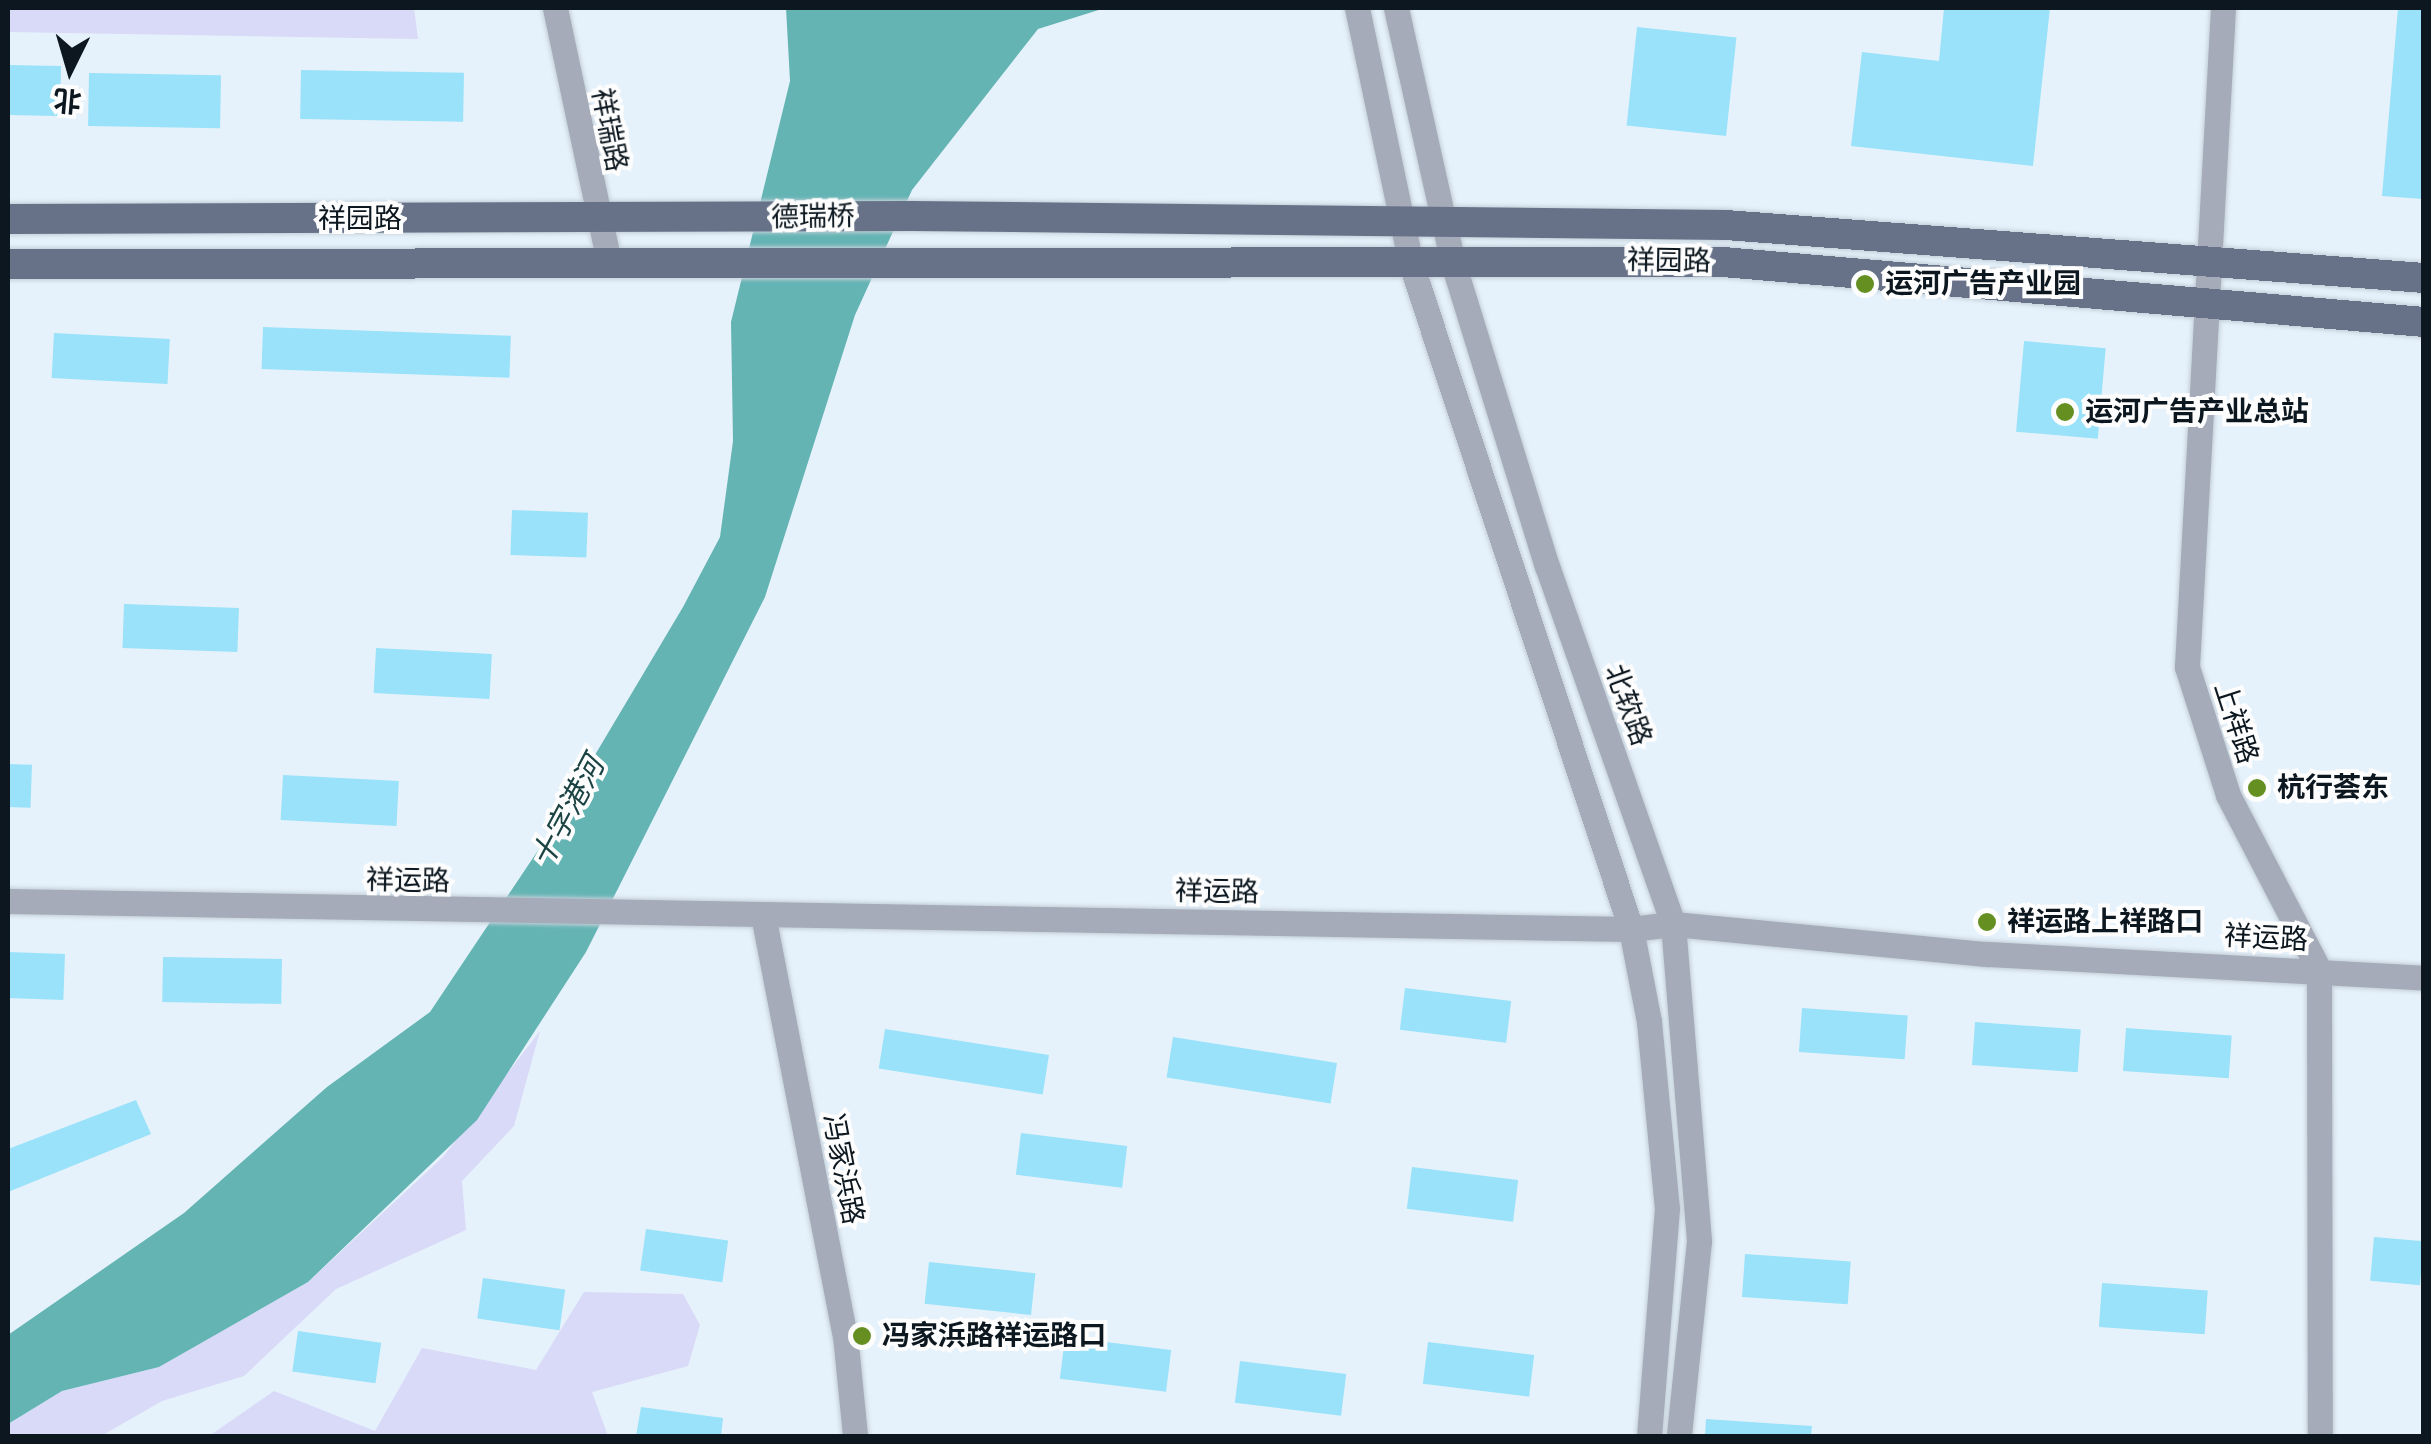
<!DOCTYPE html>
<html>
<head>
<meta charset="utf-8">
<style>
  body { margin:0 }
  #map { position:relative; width:2431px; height:1444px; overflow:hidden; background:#e6f2fb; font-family:"Times New Roman","Noto Sans SC",serif }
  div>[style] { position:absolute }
  .green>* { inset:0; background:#d9d9f8 }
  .water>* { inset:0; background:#64b4b4 }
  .building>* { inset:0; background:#99e2f9; transform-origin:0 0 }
  .roads { filter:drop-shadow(0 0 2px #c3cfd8) drop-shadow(0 0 2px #c3cfd8) }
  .minor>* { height:25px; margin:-12.5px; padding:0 12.5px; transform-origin:12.5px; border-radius:12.5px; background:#a5abb8 }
  .major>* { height:30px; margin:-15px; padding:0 15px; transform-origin:15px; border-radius:15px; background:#677289 }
  .dots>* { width:28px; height:28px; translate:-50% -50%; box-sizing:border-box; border:5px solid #fdfdfd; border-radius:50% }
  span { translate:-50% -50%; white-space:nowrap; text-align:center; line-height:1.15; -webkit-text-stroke:8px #fdfdfd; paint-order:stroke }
  .street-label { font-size:28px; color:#0c171f }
  .poi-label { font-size:28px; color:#0c171f; font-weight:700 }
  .left { translate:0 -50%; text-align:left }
  .water-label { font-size:30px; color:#1c4343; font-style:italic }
  .frame { position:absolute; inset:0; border:10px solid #0c171f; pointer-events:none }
  .north { position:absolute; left:20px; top:20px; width:100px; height:100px; -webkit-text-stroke:8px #fdfdfd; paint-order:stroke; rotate:185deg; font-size:28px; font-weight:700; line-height:40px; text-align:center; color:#0c171f }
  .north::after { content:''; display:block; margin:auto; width:35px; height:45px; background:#0c171f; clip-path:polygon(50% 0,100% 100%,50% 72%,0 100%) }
</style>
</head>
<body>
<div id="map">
  <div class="green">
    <i style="clip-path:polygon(8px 8px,414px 8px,418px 39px,8px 32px)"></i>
    <i style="clip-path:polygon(540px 1031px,514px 1126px,462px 1181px,466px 1230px,336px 1289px,244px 1376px,162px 1401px,101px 1436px,8px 1436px,8px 1424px,62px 1391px,159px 1367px,308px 1282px,443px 1157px)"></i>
    <i style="clip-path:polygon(584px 1292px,683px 1294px,700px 1325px,688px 1366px,592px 1392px,608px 1436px,209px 1436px,274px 1391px,375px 1431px,422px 1348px,536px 1370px)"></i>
  </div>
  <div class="water">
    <i style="clip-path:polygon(786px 8px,1105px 8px,1038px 29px,912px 190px,855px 315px,765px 597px,586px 952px,477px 1120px,308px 1282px,159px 1367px,62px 1391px,8px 1424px,8px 1335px,184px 1213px,327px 1087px,430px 1012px,539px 849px,683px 607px,720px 537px,733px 441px,731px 322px,790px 81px)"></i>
  </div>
  <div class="building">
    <i style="clip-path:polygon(1944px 8px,2050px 8px,2033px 166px,1851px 146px,1862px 52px,1939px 61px)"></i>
    <i style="clip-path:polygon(2398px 8px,2424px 8px,2424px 199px,2382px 196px)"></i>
    <i style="left:1637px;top:27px;width:100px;height:99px;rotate:6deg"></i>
    <i style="left:8px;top:65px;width:53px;height:50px;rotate:1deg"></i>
    <i style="left:301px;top:70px;width:163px;height:49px;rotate:1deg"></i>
    <i style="left:89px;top:73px;width:132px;height:53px;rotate:1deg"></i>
    <i style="left:263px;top:327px;width:248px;height:42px;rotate:2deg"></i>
    <i style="left:54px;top:333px;width:116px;height:45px;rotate:3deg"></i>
    <i style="left:2024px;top:341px;width:82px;height:91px;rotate:5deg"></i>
    <i style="left:512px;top:510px;width:76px;height:45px;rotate:2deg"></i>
    <i style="left:124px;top:604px;width:115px;height:44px;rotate:2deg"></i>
    <i style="left:376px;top:648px;width:116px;height:45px;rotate:3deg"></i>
    <i style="left:8px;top:764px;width:24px;height:43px;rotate:2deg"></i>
    <i style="left:283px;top:775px;width:116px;height:45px;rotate:3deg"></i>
    <i style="left:8px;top:952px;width:57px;height:46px;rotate:2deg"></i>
    <i style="left:163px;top:957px;width:119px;height:45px;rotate:1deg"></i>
    <i style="left:1405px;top:988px;width:107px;height:42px;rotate:7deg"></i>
    <i style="left:1802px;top:1008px;width:106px;height:44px;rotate:4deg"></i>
    <i style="left:1975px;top:1022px;width:106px;height:43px;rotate:4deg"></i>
    <i style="left:2126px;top:1028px;width:106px;height:43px;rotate:4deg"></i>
    <i style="left:885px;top:1029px;width:166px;height:40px;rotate:9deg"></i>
    <i style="left:1173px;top:1037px;width:166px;height:41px;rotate:9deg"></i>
    <i style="clip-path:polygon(136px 1100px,151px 1134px,8px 1192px,8px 1149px)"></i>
    <i style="left:1021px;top:1133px;width:107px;height:42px;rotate:7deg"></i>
    <i style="left:1412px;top:1167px;width:107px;height:42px;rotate:7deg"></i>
    <i style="left:646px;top:1229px;width:83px;height:42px;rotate:8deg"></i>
    <i style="left:2374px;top:1237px;width:50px;height:44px;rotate:5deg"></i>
    <i style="left:1745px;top:1254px;width:106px;height:43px;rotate:4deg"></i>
    <i style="left:929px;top:1262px;width:107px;height:42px;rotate:6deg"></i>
    <i style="left:483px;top:1278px;width:83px;height:41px;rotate:8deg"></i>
    <i style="left:2102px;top:1283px;width:106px;height:44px;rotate:4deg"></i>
    <i style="left:298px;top:1331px;width:84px;height:41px;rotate:8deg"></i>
    <i style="left:1065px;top:1337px;width:107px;height:42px;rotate:7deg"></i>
    <i style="left:1428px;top:1342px;width:107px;height:42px;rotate:7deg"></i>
    <i style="left:1240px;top:1361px;width:107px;height:42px;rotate:7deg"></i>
    <i style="clip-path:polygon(641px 1407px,723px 1418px,721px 1436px,636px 1436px)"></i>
    <i style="clip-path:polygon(1706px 1419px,1812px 1426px,1811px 1436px,1705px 1436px)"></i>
  </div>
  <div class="roads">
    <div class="minor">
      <i style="left:555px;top:8px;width:261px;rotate:78deg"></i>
      <i style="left:1357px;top:8px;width:262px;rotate:78.1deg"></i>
      <i style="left:1411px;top:264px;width:700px;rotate:71.69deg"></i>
      <i style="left:1631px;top:929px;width:95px;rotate:79deg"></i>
      <i style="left:1649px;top:1022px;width:187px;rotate:84.5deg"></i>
      <i style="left:1667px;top:1208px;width:229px;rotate:94.5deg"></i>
      <i style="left:1396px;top:8px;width:261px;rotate:77.4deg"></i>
      <i style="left:1453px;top:263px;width:317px;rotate:72.8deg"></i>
      <i style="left:1547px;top:566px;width:380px;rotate:70.6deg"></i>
      <i style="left:1673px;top:924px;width:318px;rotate:85.3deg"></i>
      <i style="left:1699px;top:1241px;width:196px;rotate:95.9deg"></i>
      <i style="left:2223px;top:8px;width:660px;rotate:93.13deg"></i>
      <i style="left:2187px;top:667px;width:134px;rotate:72.2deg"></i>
      <i style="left:2228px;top:795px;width:197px;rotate:62.5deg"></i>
      <i style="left:2319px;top:970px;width:466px;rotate:89.9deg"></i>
      <i style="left:8px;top:901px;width:1623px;rotate:0.99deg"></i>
      <i style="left:1631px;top:929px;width:42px;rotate:-6.8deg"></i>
      <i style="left:1673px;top:924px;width:315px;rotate:5.5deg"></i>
      <i style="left:1987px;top:954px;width:438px;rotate:3.1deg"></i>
      <i style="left:763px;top:915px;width:428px;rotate:79deg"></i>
      <i style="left:845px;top:1335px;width:101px;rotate:84.3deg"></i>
    </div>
    <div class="major">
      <i style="left:8px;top:219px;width:904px;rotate:-0.19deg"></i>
      <i style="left:912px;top:216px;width:814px;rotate:0.63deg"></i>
      <i style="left:1726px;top:225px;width:700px;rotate:4.34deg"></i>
      <i style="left:8px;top:264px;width:1715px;rotate:-0.07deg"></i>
      <i style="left:1723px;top:262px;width:704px;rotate:4.89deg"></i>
    </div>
  </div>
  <div class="dots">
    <i style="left:1865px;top:284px;background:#659021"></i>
    <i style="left:2065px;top:412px;background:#659021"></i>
    <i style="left:2257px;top:788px;background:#659021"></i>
    <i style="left:1987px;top:922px;background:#659021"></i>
    <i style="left:862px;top:1336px;background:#659021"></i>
  </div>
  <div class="street-label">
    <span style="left:609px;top:130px;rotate:79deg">祥瑞路</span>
    <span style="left:813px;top:217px;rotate:-1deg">德瑞桥</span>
    <span style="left:360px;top:219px">祥园路</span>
    <span style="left:1669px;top:261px;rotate:1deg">祥园路</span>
    <span style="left:1628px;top:705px;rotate:70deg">北软路</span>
    <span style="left:2236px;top:723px;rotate:72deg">上祥路</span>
    <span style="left:408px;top:881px;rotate:1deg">祥运路</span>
    <span style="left:1217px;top:892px;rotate:1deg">祥运路</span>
    <span style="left:2266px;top:938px;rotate:3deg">祥运路</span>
    <span style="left:843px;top:1169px;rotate:79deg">冯家浜路</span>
  </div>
  <div class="poi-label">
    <span class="left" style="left:1885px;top:284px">运河广告产业园</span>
    <span class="left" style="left:2085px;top:412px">运河广告产业总站</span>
    <span class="left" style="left:2277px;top:788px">杭行荟东</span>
    <span class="left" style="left:2007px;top:922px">祥运路上祥路口</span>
    <span class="left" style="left:882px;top:1336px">冯家浜路祥运路口</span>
  </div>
  <div class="water-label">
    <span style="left:568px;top:812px;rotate:-62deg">十字港河</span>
  </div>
  <div class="frame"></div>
  <div class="north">北</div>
</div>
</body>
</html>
